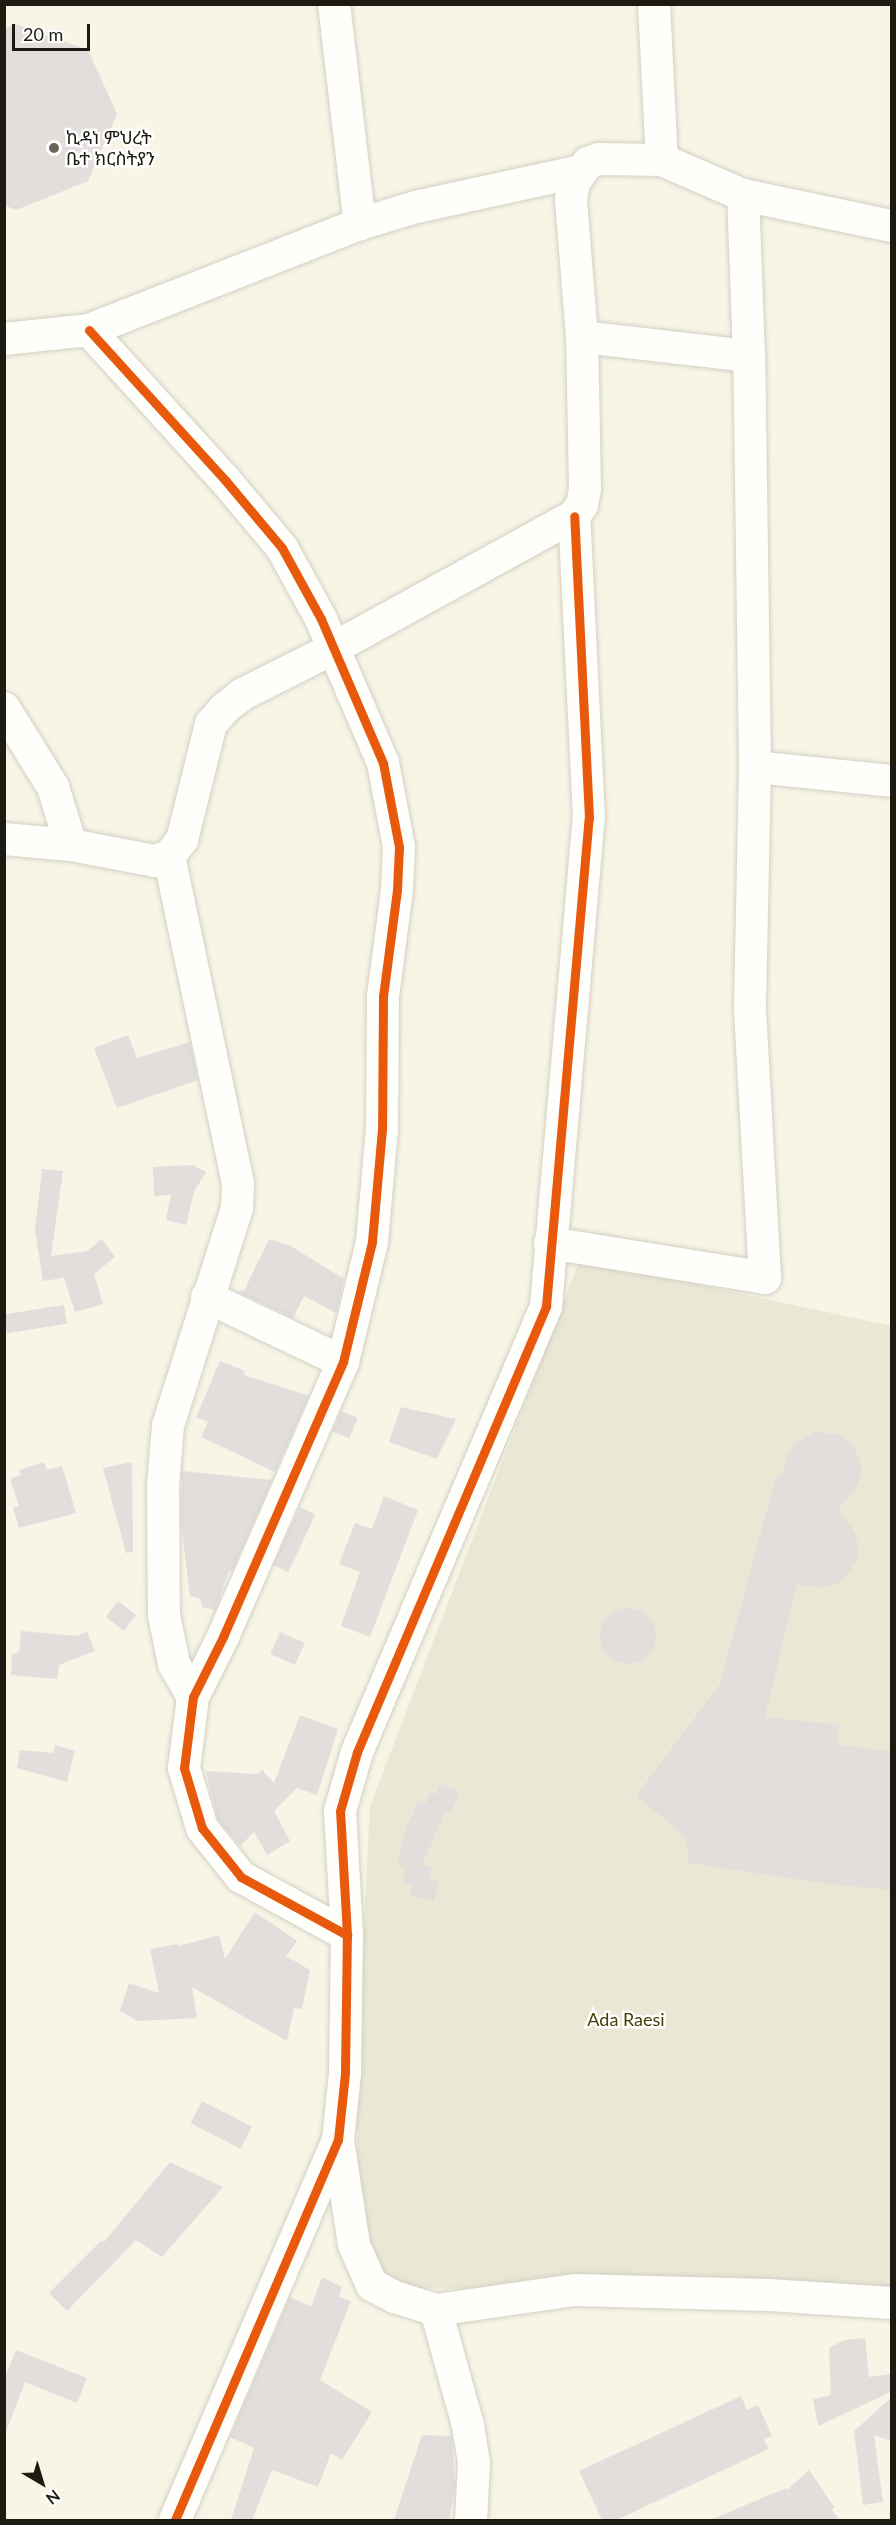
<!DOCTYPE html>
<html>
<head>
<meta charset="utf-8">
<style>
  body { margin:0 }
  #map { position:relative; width:896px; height:2525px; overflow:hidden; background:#f8f5e7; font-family:Lato,"Noto Sans Ethiopic",sans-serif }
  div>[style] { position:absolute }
  .green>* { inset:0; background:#ebe7d5 }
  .building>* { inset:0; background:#e3dddc; transform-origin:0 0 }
  .round { border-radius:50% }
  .roads { filter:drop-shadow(0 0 2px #d2d0c4) drop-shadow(0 0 2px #d2d0c4) }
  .minor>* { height:32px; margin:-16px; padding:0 16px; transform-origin:16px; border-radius:16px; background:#fefefb }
  .cycleway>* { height:9px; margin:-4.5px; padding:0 4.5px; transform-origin:4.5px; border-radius:4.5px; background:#e8590c }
  .dots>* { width:16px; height:16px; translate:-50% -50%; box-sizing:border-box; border:3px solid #fff; border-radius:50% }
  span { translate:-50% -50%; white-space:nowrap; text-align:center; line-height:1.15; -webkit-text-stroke:5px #fff; paint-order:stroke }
  .poi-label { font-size:18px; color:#1c1a11 }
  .left { translate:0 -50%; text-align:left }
  .park-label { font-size:18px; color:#483d00 }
  .frame { position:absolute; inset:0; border:6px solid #1c1a11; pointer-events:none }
  .north { position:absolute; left:12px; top:2453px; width:60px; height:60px; -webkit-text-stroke:4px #fff; paint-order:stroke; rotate:142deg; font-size:16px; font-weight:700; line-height:24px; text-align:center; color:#1c1a11 }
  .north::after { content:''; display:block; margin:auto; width:21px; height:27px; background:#1c1a11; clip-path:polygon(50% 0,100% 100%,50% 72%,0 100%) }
  .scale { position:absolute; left:12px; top:24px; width:78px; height:27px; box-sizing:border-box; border:3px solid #1c1a11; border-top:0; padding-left:8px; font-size:18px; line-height:21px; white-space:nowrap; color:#1c1a11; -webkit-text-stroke:4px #fff; paint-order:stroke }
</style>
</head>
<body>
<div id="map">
  <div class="green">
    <i style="clip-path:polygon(580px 1259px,891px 1326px,891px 2292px,391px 2288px,361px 2249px,356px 2090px,370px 1806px)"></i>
  </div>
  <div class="building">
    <i style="clip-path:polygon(15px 24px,88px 50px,117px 114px,88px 181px,16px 210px,4px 205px,4px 29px)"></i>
    <i style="clip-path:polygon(128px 1035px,137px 1058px,190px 1042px,198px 1080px,117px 1108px,94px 1048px)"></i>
    <i style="clip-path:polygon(193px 1165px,206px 1172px,194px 1192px,186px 1225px,166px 1220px,171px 1195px,154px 1196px,153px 1167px)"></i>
    <i style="clip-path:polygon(42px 1169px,63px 1171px,51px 1256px,87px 1251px,102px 1239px,115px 1257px,94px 1274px,103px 1304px,75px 1312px,64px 1278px,43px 1281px,35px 1230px)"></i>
    <i style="clip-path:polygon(269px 1239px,291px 1246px,344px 1279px,336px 1313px,304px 1296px,293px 1318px,236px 1291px,244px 1291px)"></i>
    <i style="left:64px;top:1305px;width:19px;height:61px;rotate:81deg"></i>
    <i style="clip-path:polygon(220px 1361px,245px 1371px,244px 1375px,309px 1396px,275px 1472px,201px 1437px,208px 1422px,196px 1417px)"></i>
    <i style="clip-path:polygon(401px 1407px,456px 1419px,437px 1459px,389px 1442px)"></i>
    <i style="left:341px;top:1411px;width:18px;height:22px;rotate:22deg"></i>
    <i style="clip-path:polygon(815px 1432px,839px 1435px,850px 1442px,857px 1453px,861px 1465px,860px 1478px,855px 1489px,838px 1509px,855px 1533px,858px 1545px,858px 1558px,844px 1579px,834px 1585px,821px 1588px,797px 1584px,765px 1717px,839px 1725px,837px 1745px,891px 1751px,891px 1890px,828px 1884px,689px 1863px,685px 1836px,636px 1796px,720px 1684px,776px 1476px,782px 1476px,787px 1455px,794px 1444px)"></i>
    <i style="clip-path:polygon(44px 1462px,47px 1470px,62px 1466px,76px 1513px,19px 1528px,13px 1508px,19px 1506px,10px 1479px,21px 1475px,19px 1470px)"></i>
    <i style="clip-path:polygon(132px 1462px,133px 1552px,126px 1553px,103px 1468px)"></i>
    <i style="clip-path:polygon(182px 1471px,272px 1480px,232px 1572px,229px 1571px,215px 1610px,202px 1607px,201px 1599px,190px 1596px,181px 1523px)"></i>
    <i style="clip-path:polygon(384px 1496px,418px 1510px,370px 1637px,341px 1626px,360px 1572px,339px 1564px,355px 1523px,372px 1529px)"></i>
    <i style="left:300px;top:1507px;width:17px;height:64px;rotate:25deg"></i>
    <i style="left:118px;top:1601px;width:23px;height:20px;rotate:38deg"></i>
    <i class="round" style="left:600px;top:1608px;width:56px;height:56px"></i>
    <i style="clip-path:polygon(21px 1631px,77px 1636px,87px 1632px,95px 1651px,59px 1665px,57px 1679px,11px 1675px,12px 1655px,19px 1652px)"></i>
    <i style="left:280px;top:1632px;width:27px;height:24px;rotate:24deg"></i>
    <i style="clip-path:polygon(300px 1715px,338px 1729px,317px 1795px,297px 1788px,274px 1811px,290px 1841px,267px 1855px,254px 1832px,240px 1846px,218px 1820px,206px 1771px,258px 1774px,262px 1770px,274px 1783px)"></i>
    <i style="clip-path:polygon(55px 1745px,75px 1751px,67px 1782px,17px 1768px,20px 1750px,53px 1753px)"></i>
    <i style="clip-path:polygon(441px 1784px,460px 1792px,451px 1812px,446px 1810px,422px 1865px,432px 1868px,429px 1879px,438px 1882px,434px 1901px,410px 1896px,413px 1884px,402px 1882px,406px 1868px,397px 1865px,404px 1833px,418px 1801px,425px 1804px,430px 1792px,436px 1795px)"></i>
    <i style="clip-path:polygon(255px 1912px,297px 1941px,286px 1956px,310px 1970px,302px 2009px,294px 2008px,287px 2041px,192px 1987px,197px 2018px,138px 2021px,120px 2011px,129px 1983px,159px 1993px,150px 1949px,178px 1944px,179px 1946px,219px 1935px,225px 1959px)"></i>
    <i style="left:202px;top:2101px;width:56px;height:25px;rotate:27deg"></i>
    <i style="clip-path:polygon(170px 2162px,223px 2187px,162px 2257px,136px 2240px,67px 2311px,49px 2293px,102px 2240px,104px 2242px)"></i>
    <i style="clip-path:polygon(322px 2277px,342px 2287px,339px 2297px,351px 2301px,320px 2380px,372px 2412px,342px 2460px,331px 2453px,318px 2487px,272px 2470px,252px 2520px,231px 2520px,254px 2448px,230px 2437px,290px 2297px,311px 2307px)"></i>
    <i style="clip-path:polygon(865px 2338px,869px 2377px,891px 2374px,891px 2392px,818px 2426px,813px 2399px,831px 2395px,829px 2348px,844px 2340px)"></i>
    <i style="clip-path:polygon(16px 2350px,87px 2378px,77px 2403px,25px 2382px,6px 2432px,4px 2379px)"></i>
    <i style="clip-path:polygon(741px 2396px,747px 2410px,758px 2405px,772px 2436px,764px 2439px,769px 2449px,616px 2520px,602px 2520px,579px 2471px)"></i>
    <i style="clip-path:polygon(891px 2398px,891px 2441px,874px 2435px,883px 2502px,863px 2505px,854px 2431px)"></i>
    <i style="clip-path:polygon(422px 2435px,452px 2436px,455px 2487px,449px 2520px,394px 2520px)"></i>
    <i style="clip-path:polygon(809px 2470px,835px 2508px,831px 2509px,840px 2520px,710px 2520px,786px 2488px,787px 2490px)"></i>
  </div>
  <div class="roads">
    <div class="minor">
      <i style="left:334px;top:4px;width:222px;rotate:83.3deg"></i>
      <i style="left:654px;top:4px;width:156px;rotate:87.1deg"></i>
      <i style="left:89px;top:330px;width:202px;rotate:47.8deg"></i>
      <i style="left:225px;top:480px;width:89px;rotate:50deg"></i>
      <i style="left:282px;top:548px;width:81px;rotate:61.2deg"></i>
      <i style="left:321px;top:619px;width:157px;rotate:66.7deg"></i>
      <i style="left:383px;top:763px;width:86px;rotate:79.2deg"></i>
      <i style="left:399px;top:847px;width:43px;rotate:92.7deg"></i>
      <i style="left:397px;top:890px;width:107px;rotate:97.5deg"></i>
      <i style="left:383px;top:996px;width:133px;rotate:90.4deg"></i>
      <i style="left:382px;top:1129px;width:113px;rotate:95.1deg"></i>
      <i style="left:372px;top:1242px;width:123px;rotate:103.6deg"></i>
      <i style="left:343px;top:1362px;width:298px;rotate:113.6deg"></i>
      <i style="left:224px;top:1635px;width:69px;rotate:116.6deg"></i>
      <i style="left:193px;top:1697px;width:72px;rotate:97.2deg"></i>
      <i style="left:184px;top:1768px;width:63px;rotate:73.3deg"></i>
      <i style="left:202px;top:1828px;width:63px;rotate:51.5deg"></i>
      <i style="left:241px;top:1877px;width:121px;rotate:28.7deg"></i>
      <i style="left:582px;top:337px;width:168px;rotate:6.5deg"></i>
      <i style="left:4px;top:339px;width:85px;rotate:-6deg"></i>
      <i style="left:89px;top:330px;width:291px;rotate:-21.4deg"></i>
      <i style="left:360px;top:224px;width:59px;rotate:-16.9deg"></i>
      <i style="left:416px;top:207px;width:169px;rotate:-12.3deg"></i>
      <i style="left:4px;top:708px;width:93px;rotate:58.2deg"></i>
      <i style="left:53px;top:787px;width:61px;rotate:72.8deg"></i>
      <i style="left:755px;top:767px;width:138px;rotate:5.8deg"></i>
      <i style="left:4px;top:839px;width:67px;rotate:5.1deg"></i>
      <i style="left:71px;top:845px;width:86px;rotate:10.8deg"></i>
      <i style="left:155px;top:861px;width:15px;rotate:-20deg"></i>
      <i style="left:169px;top:856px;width:21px;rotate:-51deg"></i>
      <i style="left:182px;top:840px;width:120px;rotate:-76deg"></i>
      <i style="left:211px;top:724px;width:21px;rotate:-49deg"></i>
      <i style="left:225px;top:708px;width:23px;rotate:-38deg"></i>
      <i style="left:243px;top:694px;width:100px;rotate:-26.8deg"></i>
      <i style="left:332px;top:649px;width:276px;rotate:-28.8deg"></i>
      <i style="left:574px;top:516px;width:14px;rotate:-54deg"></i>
      <i style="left:582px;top:505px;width:16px;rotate:-79deg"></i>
      <i style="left:585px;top:489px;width:152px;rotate:-91.1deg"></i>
      <i style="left:582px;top:337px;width:138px;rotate:-94.6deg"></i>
      <i style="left:571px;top:199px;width:17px;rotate:-80deg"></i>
      <i style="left:574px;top:182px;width:24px;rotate:-54deg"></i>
      <i style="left:588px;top:163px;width:12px;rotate:-20deg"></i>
      <i style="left:599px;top:159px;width:63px;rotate:0.9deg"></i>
      <i style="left:662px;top:160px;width:88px;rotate:23.4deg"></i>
      <i style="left:743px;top:195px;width:152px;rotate:11.8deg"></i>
      <i style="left:169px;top:856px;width:334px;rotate:78.1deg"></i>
      <i style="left:238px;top:1183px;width:25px;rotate:92deg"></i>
      <i style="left:237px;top:1208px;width:228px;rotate:107.6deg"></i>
      <i style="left:168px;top:1425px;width:61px;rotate:94.7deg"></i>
      <i style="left:163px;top:1486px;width:129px;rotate:89.6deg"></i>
      <i style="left:164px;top:1615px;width:50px;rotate:78.5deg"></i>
      <i style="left:174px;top:1664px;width:38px;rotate:60deg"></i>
      <i style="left:550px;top:1243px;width:218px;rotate:9.2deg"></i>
      <i style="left:765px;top:1278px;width:272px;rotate:-93.2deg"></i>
      <i style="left:750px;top:1006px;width:239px;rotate:-88.8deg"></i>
      <i style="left:755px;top:767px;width:411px;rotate:-90.8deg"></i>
      <i style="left:749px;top:356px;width:161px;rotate:-92.1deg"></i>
      <i style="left:207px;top:1297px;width:151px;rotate:25.5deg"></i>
      <i style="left:338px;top:2140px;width:106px;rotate:81.3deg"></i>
      <i style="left:354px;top:2245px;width:44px;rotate:65.8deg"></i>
      <i style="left:372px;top:2285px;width:26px;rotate:28deg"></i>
      <i style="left:395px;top:2297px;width:43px;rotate:17.6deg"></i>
      <i style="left:436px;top:2310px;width:140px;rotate:-8.2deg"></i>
      <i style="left:575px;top:2290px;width:194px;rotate:1.5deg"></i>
      <i style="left:769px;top:2295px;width:123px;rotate:3.7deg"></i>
      <i style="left:436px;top:2310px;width:119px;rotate:74.5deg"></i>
      <i style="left:468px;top:2425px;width:38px;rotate:81deg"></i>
      <i style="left:474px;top:2463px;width:57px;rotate:93deg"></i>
      <i style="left:175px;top:2520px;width:413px;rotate:-66.8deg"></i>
      <i style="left:338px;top:2140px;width:67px;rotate:-84deg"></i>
      <i style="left:345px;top:2073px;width:138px;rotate:-89.2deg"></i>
      <i style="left:347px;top:1935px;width:124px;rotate:-93.2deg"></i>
      <i style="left:340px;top:1811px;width:61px;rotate:-73.9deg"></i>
      <i style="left:357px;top:1752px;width:484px;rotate:-67deg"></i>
      <i style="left:546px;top:1306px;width:490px;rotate:-85deg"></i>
      <i style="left:589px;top:818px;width:302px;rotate:-92.8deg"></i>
    </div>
  </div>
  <div class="cycleway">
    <i style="left:89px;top:330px;width:202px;rotate:47.8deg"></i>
    <i style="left:225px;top:480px;width:89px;rotate:50deg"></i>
    <i style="left:282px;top:548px;width:81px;rotate:61.2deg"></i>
    <i style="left:321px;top:619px;width:157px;rotate:66.7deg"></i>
    <i style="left:383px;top:763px;width:86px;rotate:79.2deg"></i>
    <i style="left:399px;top:847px;width:43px;rotate:92.7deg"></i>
    <i style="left:397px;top:890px;width:107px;rotate:97.5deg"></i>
    <i style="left:383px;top:996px;width:133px;rotate:90.4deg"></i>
    <i style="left:382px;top:1129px;width:113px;rotate:95.1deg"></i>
    <i style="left:372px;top:1242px;width:123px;rotate:103.6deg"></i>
    <i style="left:343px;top:1362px;width:298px;rotate:113.6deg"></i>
    <i style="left:224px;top:1635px;width:69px;rotate:116.6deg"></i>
    <i style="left:193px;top:1697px;width:72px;rotate:97.2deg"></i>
    <i style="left:184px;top:1768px;width:63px;rotate:73.3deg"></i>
    <i style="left:202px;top:1828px;width:63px;rotate:51.5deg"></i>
    <i style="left:241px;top:1877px;width:121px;rotate:28.7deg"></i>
    <i style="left:175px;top:2520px;width:413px;rotate:-66.8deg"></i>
    <i style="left:338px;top:2140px;width:67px;rotate:-84deg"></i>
    <i style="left:345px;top:2073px;width:138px;rotate:-89.2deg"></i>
    <i style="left:347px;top:1935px;width:124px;rotate:-93.2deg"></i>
    <i style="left:340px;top:1811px;width:61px;rotate:-73.9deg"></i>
    <i style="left:357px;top:1752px;width:484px;rotate:-67deg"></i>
    <i style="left:546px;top:1306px;width:490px;rotate:-85deg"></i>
    <i style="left:589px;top:818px;width:302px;rotate:-92.8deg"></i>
  </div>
  <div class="dots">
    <i style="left:54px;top:148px;background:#69675c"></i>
  </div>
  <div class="poi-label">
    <span class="left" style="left:66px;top:148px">ኪዳነ ምህረት<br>ቤተ ክርስትያን</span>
  </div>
  <div class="park-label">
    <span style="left:626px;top:2019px">Ada Raesi</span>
  </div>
  <div class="frame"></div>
  <div class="north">N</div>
  <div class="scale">20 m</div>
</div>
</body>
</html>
